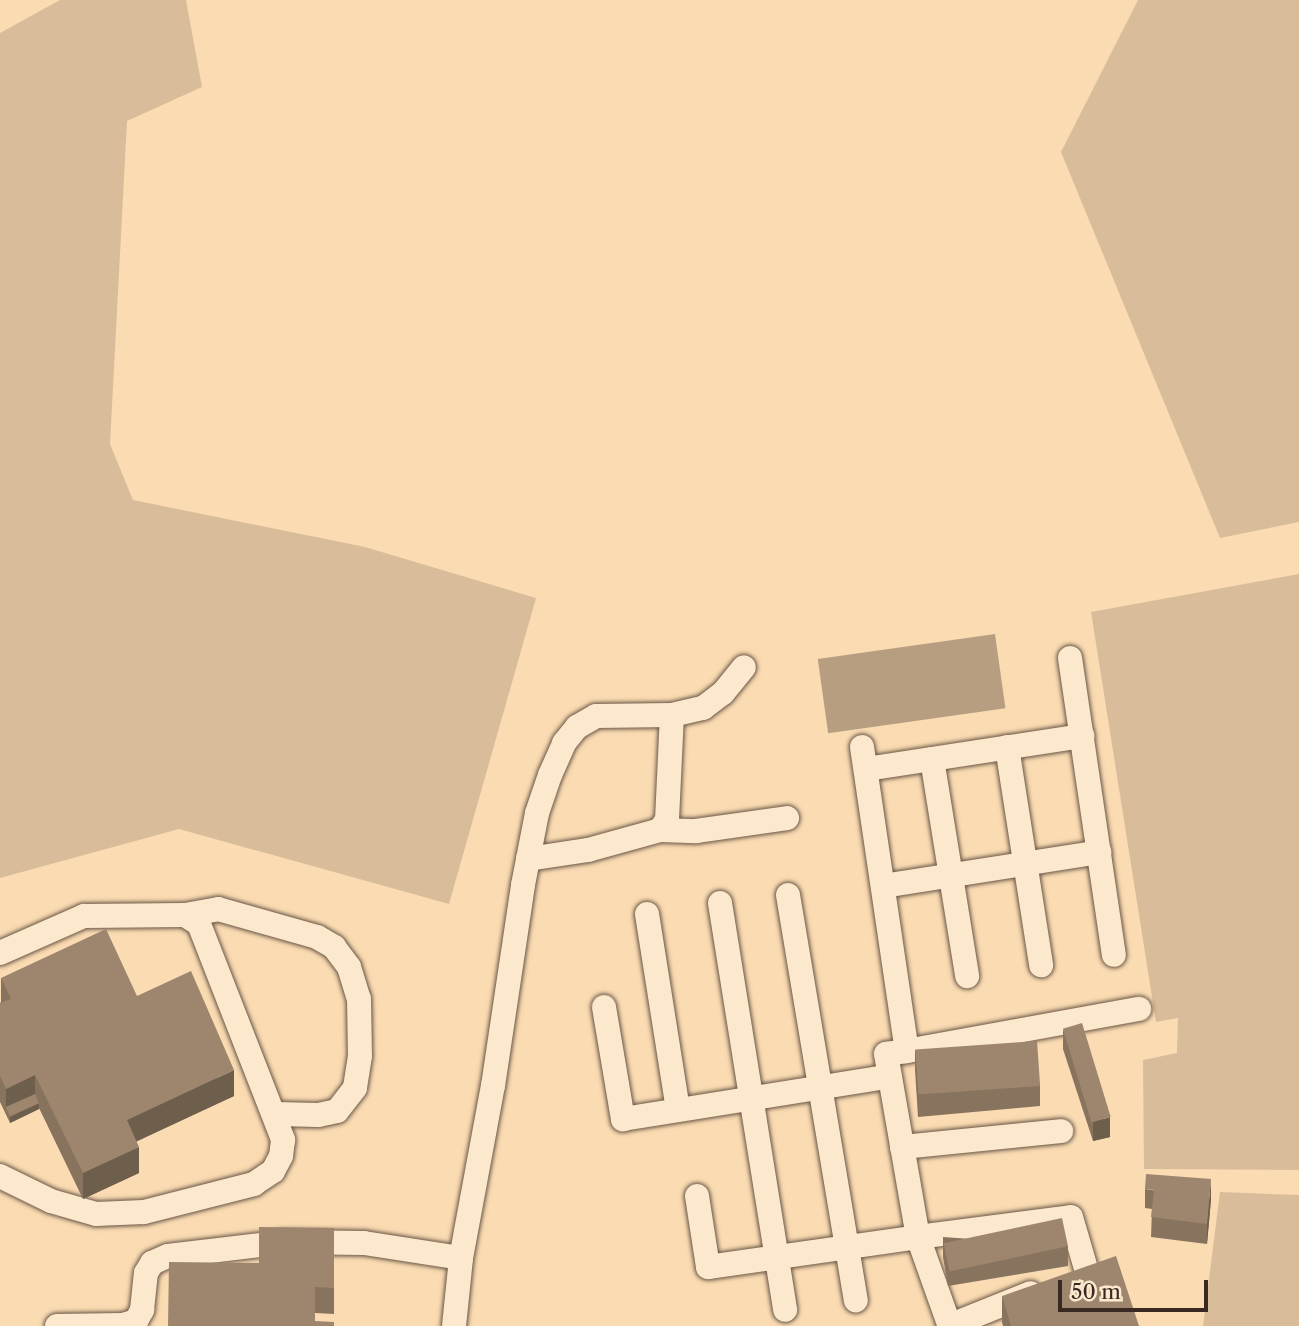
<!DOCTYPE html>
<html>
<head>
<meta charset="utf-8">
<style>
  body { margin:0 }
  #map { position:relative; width:1299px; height:1326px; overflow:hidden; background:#fadbb2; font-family:"Libre Caslon Text",serif }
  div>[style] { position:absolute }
  .green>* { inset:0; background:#d9bd9a }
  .water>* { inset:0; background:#b89e81; transform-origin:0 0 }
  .roads { filter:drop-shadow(0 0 2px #695646) drop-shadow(0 0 2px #695646) }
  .minor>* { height:24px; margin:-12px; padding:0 12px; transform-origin:12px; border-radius:12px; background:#fce8cd }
  .wall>* { inset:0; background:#87735e }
  .shaded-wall>* { inset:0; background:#6e5e4c }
  .building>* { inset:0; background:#9d866d; transform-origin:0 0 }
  span { translate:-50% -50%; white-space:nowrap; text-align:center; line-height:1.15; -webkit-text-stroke:5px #fce8cd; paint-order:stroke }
  .scale { position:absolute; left:1058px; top:1280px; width:150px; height:32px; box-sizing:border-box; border:4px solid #392922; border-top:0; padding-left:9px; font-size:21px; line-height:24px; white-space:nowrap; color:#392922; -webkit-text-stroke:5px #fce8cd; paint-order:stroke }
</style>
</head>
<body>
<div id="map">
  <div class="green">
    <i style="clip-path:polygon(60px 0,186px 0,202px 87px,127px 121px,110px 444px,133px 500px,365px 547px,536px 598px,449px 904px,179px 829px,0 878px,0 33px)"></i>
    <i style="clip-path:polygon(1138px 0,1299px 0,1299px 522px,1220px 538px,1061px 152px)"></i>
    <i style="clip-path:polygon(1299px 574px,1299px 1170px,1144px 1169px,1143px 1060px,1177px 1053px,1178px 1018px,1156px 1022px,1091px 612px)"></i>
    <i style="clip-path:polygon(1220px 1192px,1299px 1195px,1299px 1326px,1203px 1326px)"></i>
  </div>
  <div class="water">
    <i style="left:995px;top:634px;width:75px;height:179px;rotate:82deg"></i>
  </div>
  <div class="roads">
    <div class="minor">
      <i style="left:1070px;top:658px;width:300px;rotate:81.6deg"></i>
      <i style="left:862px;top:747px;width:307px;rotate:81.6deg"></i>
      <i style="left:907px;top:1051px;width:236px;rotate:-10.3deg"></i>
      <i style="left:1007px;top:747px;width:221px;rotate:81.1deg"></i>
      <i style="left:932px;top:759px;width:220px;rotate:80.8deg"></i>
      <i style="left:866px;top:769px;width:219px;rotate:-8.7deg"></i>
      <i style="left:660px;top:830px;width:36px;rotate:2deg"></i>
      <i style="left:696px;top:831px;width:92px;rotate:-8.1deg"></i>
      <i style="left:528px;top:859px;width:61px;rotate:-8.5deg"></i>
      <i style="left:588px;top:850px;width:75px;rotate:-15.5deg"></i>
      <i style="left:660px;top:830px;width:12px;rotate:-55deg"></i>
      <i style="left:667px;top:820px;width:105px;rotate:-87.3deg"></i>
      <i style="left:883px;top:886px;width:219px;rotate:-8.9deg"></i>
      <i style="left:788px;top:895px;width:411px;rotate:80.5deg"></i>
      <i style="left:720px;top:903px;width:412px;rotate:80.9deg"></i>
      <i style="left:647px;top:914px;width:198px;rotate:81deg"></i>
      <i style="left:185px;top:915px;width:34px;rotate:-10deg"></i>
      <i style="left:218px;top:909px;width:103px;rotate:15.8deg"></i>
      <i style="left:317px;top:937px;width:20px;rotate:30deg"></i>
      <i style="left:334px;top:947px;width:25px;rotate:53deg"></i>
      <i style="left:349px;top:967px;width:34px;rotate:73deg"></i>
      <i style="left:359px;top:999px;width:57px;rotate:89deg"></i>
      <i style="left:360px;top:1056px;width:32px;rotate:99deg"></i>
      <i style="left:355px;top:1088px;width:29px;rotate:128deg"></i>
      <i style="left:337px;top:1111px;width:19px;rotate:168deg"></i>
      <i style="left:318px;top:1115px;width:41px;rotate:-178.6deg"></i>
      <i style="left:0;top:953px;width:92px;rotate:-23.8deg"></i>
      <i style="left:84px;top:916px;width:101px;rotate:-0.6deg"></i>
      <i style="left:185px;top:915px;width:17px;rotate:33deg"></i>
      <i style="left:199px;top:924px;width:232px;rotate:68.7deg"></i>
      <i style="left:283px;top:1140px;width:16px;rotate:97deg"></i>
      <i style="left:281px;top:1156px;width:17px;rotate:118deg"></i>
      <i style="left:273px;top:1171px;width:23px;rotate:146deg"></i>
      <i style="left:254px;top:1184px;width:114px;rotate:165.7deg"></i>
      <i style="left:144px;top:1212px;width:48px;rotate:177.6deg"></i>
      <i style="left:96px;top:1214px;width:47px;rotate:-163.9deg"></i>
      <i style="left:51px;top:1201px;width:57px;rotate:-153.9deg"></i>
      <i style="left:604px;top:1007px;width:114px;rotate:80.4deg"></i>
      <i style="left:623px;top:1119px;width:270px;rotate:-9.1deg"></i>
      <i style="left:907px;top:1051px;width:21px;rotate:172deg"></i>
      <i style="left:886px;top:1054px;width:186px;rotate:80.1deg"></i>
      <i style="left:918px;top:1237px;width:154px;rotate:-7.4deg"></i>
      <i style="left:1071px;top:1217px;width:65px;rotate:73.8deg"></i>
      <i style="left:902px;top:1147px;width:160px;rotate:-5.7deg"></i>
      <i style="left:697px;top:1196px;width:72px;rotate:81.2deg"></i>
      <i style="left:708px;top:1267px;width:212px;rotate:-8.1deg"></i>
      <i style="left:918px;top:1237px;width:92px;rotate:70.4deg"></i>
      <i style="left:57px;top:1326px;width:66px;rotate:-0.9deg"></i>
      <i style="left:123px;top:1325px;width:14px;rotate:-17deg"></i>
      <i style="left:136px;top:1321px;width:13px;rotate:-61deg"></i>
      <i style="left:142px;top:1310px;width:37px;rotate:-84deg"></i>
      <i style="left:146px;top:1273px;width:12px;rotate:-59deg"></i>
      <i style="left:152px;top:1263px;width:17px;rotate:-24deg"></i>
      <i style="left:168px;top:1256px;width:119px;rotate:-6.8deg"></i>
      <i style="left:286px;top:1242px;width:78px;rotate:0.7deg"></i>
      <i style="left:364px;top:1243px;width:98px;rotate:8.8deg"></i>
      <i style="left:454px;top:1326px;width:68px;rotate:-84.1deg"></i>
      <i style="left:461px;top:1258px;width:175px;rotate:-79.5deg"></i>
      <i style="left:493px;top:1086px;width:203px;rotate:-81.5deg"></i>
      <i style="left:523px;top:885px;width:73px;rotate:-79deg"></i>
      <i style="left:537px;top:813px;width:40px;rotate:-71.1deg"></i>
      <i style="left:550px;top:775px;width:35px;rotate:-66deg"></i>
      <i style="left:564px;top:743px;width:21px;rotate:-51deg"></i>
      <i style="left:577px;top:727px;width:22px;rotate:-30deg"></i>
      <i style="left:596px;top:716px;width:76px;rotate:-0.8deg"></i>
      <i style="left:672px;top:715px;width:32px;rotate:-13deg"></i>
      <i style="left:703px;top:708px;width:25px;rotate:-37deg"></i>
      <i style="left:723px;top:693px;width:33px;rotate:-51deg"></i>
      <i style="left:949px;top:1326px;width:88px;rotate:-21.9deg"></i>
    </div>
  </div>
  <div class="wall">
    <i style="clip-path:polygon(1px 978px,137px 996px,234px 1096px,136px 1141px,139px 1173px,83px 1199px,39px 1108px,39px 1109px,10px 1123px,0 1102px,0 1003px,1px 1002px)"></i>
    <i style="clip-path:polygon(1063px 1029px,1110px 1137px,1093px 1141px,1063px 1049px)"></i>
    <i style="clip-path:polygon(915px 1050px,1040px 1086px,1040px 1106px,918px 1117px,915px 1070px)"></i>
    <i style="clip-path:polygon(1145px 1189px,1211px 1199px,1207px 1244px,1151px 1237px,1152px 1209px,1145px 1208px)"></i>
    <i style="clip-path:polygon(334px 1228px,334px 1314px,315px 1313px,168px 1326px)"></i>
    <i style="clip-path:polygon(943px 1237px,1068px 1246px,1068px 1266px,948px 1286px,943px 1257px)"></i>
    <i style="clip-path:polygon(1002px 1296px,1139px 1326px,1003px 1326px,1002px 1322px)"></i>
  </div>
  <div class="shaded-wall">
    <i style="clip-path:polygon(234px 1070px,234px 1096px,127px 1146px,127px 1120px)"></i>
    <i style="clip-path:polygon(35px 1075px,35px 1101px,6px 1108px,6px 1089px)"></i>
    <i style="clip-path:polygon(39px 1103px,39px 1109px,10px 1123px,10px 1117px)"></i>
    <i style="clip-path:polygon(1110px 1117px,1110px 1137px,1093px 1141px,1093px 1122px)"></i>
    <i style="clip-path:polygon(139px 1147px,139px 1173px,83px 1199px,83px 1173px)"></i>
    <i style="clip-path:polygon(1211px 1179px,1211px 1199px,1207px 1244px,1207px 1224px)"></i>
  </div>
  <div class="building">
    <i style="clip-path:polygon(106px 929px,137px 996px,191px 971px,234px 1070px,127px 1120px,139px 1147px,83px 1173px,35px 1075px,6px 1089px,0 1076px,0 1003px,11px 999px,1px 978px)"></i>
    <i style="left:1082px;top:1023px;width:98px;height:20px;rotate:73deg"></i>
    <i style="left:1037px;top:1041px;width:45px;height:122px;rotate:86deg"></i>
    <i style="left:35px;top:1094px;width:10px;height:32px;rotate:66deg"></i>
    <i style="clip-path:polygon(1146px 1174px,1211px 1179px,1207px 1224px,1151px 1217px,1154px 1190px,1145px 1189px)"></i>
    <i style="left:1062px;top:1218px;width:29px;height:121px;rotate:78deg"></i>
    <i style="clip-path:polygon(259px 1227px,334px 1228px,334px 1288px,315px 1287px,315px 1321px,334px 1322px,334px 1326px,168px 1326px,169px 1262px,259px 1263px)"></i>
    <i style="clip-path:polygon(1116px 1256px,1139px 1326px,1011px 1326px,1002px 1296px)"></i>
  </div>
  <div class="scale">50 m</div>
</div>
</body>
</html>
